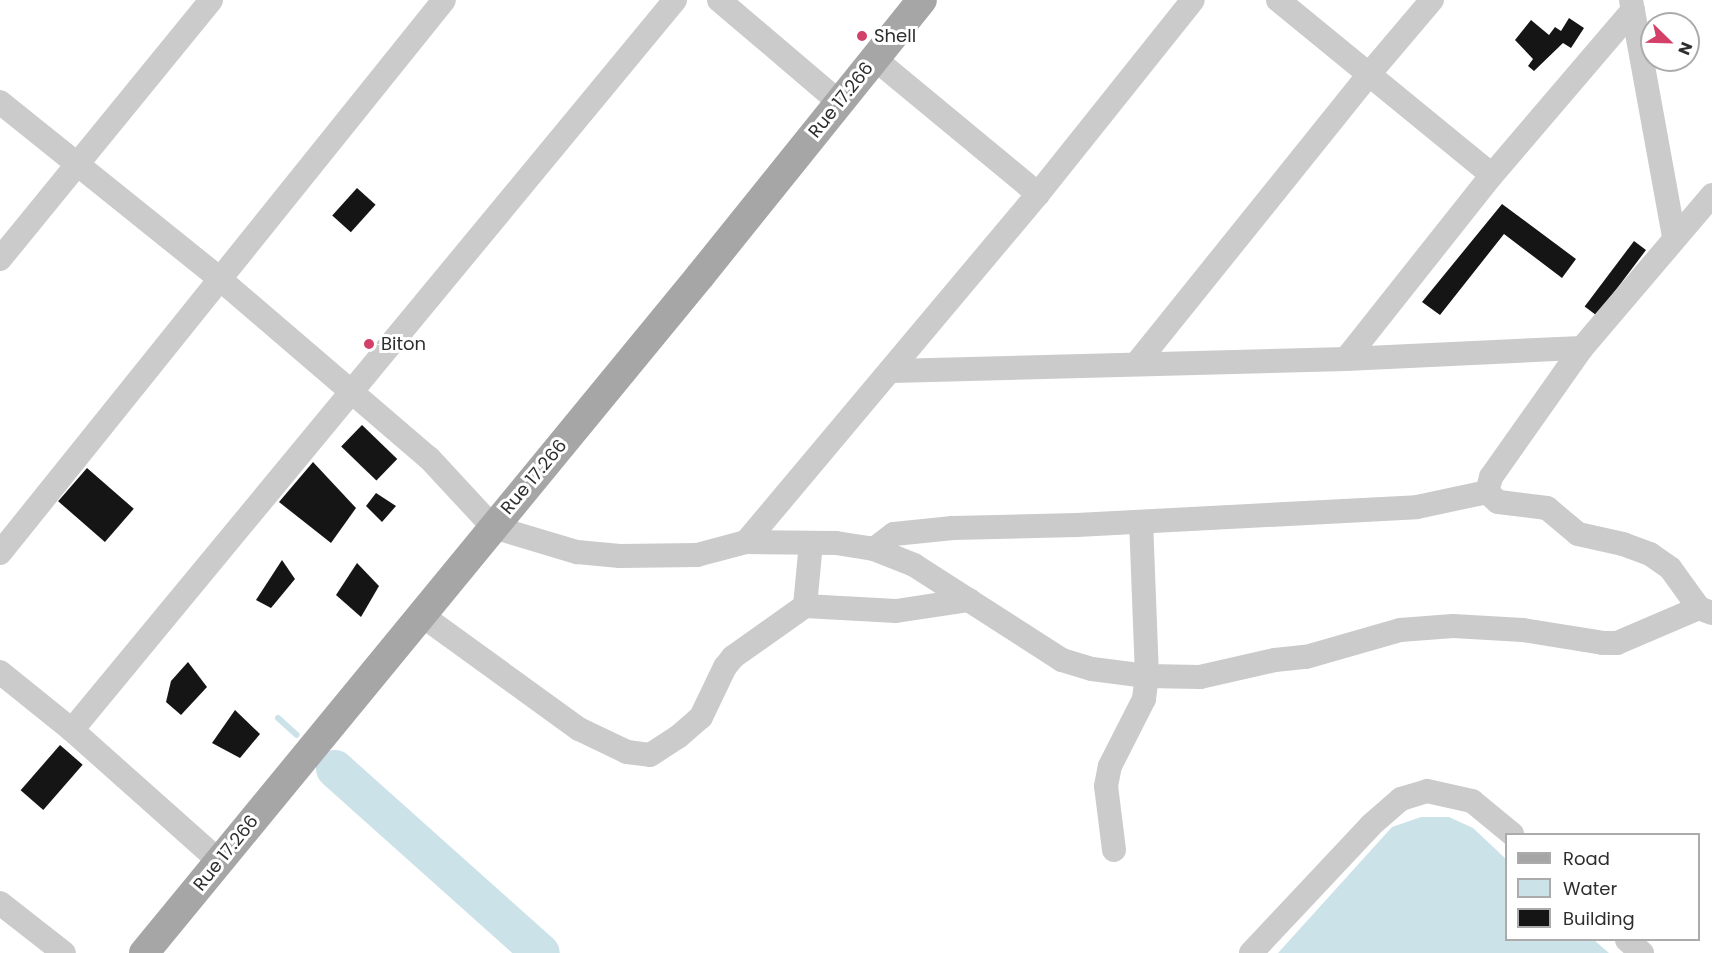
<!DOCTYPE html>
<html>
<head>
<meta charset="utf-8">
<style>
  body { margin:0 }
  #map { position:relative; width:1712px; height:953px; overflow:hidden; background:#fff; font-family:Poppins,sans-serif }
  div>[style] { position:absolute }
  .water>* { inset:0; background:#cbe2e8 }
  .stream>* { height:6px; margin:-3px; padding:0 3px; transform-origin:3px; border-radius:3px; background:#cbe2e8 }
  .river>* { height:38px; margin:-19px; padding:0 19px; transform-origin:19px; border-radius:19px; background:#cbe2e8 }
  .building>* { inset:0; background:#151515; transform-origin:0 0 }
  .minor>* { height:24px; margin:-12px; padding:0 12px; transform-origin:12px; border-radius:12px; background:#cbcbcb }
  .major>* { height:30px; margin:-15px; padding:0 15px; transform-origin:15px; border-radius:15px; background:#a6a6a6 }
  .dots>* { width:16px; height:16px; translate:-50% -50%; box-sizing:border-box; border:3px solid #fff; border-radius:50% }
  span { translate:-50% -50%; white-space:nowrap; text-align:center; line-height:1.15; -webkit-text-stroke:6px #fff; paint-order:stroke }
  .poi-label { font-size:18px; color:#2e2e2e }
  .left { translate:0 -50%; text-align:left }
  .street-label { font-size:18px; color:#2e2e2e }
  .legend { position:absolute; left:1505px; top:833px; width:195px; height:108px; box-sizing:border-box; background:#fff; border:2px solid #ababab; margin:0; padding:8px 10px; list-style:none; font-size:18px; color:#2e2e2e }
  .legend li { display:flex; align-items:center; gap:12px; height:30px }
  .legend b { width:30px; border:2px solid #ababab }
  .north { position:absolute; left:1640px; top:12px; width:60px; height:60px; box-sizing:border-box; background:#fff; border:2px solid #ababab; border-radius:50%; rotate:113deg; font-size:16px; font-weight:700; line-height:24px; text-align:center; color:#2e2e2e }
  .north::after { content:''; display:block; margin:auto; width:21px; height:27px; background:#d34169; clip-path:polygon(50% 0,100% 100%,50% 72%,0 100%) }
</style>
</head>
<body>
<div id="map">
  <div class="water">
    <i style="clip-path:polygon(1421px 817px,1449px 817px,1473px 828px,1506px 859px,1506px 940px,1594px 940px,1609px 953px,1278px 953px,1392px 827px)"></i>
  </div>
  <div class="stream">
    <i style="left:278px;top:718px;width:25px;rotate:42deg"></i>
  </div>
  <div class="river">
    <i style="left:335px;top:769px;width:276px;rotate:41.8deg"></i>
  </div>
  <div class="building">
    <i style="clip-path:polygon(1569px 18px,1584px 28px,1571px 48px,1563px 43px,1534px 71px,1528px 66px,1533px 59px,1515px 40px,1531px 20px,1549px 35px,1555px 27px,1561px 31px)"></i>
    <i style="left:357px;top:188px;width:25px;height:37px;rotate:42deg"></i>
    <i style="clip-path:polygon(1502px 204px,1576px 259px,1562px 278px,1504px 234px,1440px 315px,1422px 302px)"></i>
    <i style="left:1634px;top:241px;width:15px;height:82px;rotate:37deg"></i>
    <i style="left:362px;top:425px;width:49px;height:30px;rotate:44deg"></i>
    <i style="clip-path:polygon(313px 462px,356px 508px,331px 543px,279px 502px)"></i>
    <i style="left:87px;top:468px;width:62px;height:44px;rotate:41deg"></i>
    <i style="clip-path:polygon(376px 493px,396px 506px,382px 522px,366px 506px)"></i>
    <i style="clip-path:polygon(282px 560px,295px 579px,271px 608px,256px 600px)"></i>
    <i style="clip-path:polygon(357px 563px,379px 586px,361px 617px,336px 595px)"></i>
    <i style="clip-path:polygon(188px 662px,207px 687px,181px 715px,166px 702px,171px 681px)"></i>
    <i style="clip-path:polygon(235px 710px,260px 734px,240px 758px,212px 743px)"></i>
    <i style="left:60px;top:745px;width:30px;height:60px;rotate:41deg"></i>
  </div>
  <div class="minor">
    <i style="left:719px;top:0;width:157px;rotate:40.4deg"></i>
    <i style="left:1278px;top:0;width:276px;rotate:39.3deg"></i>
    <i style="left:1631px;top:0;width:241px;rotate:79.7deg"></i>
    <i style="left:875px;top:59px;width:212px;rotate:39.6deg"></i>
    <i style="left:0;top:102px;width:284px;rotate:38.8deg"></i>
    <i style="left:221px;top:280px;width:274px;rotate:40.6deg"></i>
    <i style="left:429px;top:458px;width:94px;rotate:47.2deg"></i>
    <i style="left:493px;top:527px;width:88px;rotate:16.6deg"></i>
    <i style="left:577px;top:552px;width:43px;rotate:5.3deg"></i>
    <i style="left:620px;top:556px;width:77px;rotate:-0.7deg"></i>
    <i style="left:697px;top:555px;width:51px;rotate:-14.9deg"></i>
    <i style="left:746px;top:542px;width:454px;rotate:-50deg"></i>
    <i style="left:1038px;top:194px;width:248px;rotate:-51.4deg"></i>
    <i style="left:0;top:259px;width:334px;rotate:-50.8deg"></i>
    <i style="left:1346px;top:359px;width:235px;rotate:-51.6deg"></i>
    <i style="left:1492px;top:175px;width:217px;rotate:-49.5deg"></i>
    <i style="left:1137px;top:363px;width:372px;rotate:-51.2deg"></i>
    <i style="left:1370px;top:73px;width:96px;rotate:-49.7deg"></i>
    <i style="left:892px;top:371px;width:454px;rotate:-1.5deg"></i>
    <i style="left:1346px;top:359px;width:236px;rotate:-2.7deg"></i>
    <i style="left:746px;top:542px;width:90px;rotate:0.6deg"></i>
    <i style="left:836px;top:543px;width:38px;rotate:9deg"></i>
    <i style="left:874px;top:549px;width:43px;rotate:21.8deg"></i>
    <i style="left:914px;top:565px;width:176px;rotate:32.7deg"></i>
    <i style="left:1062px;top:660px;width:31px;rotate:17deg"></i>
    <i style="left:1092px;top:669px;width:55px;rotate:7.3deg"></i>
    <i style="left:1147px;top:676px;width:53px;rotate:1.1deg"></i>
    <i style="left:1200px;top:677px;width:77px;rotate:-12.8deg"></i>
    <i style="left:1275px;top:660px;width:31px;rotate:-6deg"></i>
    <i style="left:1306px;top:657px;width:98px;rotate:-16deg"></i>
    <i style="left:1400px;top:630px;width:53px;rotate:-4.3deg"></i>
    <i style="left:1453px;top:626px;width:70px;rotate:3.3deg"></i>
    <i style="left:1523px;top:630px;width:81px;rotate:9.2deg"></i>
    <i style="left:1603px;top:643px;width:14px"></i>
    <i style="left:1617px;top:643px;width:89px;rotate:-23.1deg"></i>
    <i style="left:1699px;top:608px;width:14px;rotate:21deg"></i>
    <i style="left:874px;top:549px;width:25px;rotate:-37deg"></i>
    <i style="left:894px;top:534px;width:59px;rotate:-5.8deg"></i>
    <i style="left:953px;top:528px;width:124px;rotate:-1.4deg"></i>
    <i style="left:1077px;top:525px;width:340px;rotate:-3deg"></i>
    <i style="left:1417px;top:507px;width:72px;rotate:-12.1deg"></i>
    <i style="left:0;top:553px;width:709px;rotate:-51.24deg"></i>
    <i style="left:805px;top:606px;width:91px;rotate:3.1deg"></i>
    <i style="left:896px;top:611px;width:74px;rotate:-8.6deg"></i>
    <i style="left:1699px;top:608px;width:49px;rotate:-125.9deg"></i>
    <i style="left:1670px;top:568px;width:24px;rotate:-145deg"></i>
    <i style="left:1650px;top:554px;width:29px;rotate:-160deg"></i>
    <i style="left:1623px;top:544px;width:46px;rotate:-167.5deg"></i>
    <i style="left:1578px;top:534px;width:40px;rotate:-140deg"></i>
    <i style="left:1547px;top:508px;width:49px;rotate:-173deg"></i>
    <i style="left:1498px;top:502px;width:15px;rotate:-138deg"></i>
    <i style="left:1487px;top:492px;width:16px;rotate:-75deg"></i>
    <i style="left:1491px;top:477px;width:158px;rotate:-54.8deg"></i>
    <i style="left:1582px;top:348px;width:201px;rotate:-49.6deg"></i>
    <i style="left:420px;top:614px;width:196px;rotate:35.9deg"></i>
    <i style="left:579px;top:729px;width:53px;rotate:25.6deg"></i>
    <i style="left:627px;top:752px;width:23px;rotate:7deg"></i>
    <i style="left:650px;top:755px;width:33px;rotate:-33deg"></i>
    <i style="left:678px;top:737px;width:30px;rotate:-41deg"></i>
    <i style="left:701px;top:717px;width:55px;rotate:-64.4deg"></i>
    <i style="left:725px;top:667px;width:13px;rotate:-51deg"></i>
    <i style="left:733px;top:657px;width:88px;rotate:-35.3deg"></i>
    <i style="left:805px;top:606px;width:63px;rotate:-84.6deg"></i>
    <i style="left:0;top:672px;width:92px;rotate:38.9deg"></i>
    <i style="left:72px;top:730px;width:197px;rotate:41.7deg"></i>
    <i style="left:72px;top:730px;width:947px;rotate:-50.44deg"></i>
    <i style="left:1114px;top:850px;width:64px;rotate:-97.1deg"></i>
    <i style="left:1106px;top:786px;width:20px;rotate:-79deg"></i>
    <i style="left:1110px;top:766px;width:75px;rotate:-63.1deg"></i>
    <i style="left:1144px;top:699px;width:23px;rotate:-83deg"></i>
    <i style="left:1147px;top:676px;width:154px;rotate:-92.2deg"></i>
    <i style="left:0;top:903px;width:81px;rotate:38deg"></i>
    <i style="left:1627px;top:940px;width:20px;rotate:41deg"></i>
    <i style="left:1251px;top:953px;width:175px;rotate:-46.8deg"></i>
    <i style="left:1371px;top:825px;width:40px;rotate:-41deg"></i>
    <i style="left:1401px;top:799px;width:27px;rotate:-17deg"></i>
    <i style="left:1427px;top:791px;width:46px;rotate:12.5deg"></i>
    <i style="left:1472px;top:801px;width:52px;rotate:39.5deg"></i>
  </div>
  <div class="major">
    <i style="left:144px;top:953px;width:876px;rotate:-50.6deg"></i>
    <i style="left:700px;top:276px;width:354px;rotate:-51.2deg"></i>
  </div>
  <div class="dots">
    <i style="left:862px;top:36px;background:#d34169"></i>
    <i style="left:369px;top:344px;background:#d34169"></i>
  </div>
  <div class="poi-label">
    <span class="left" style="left:874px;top:36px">Shell</span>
    <span class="left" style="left:381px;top:344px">Biton</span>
  </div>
  <div class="street-label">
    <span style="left:841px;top:100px;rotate:-51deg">Rue 17.266</span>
    <span style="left:534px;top:477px;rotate:-50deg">Rue 17.266</span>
    <span style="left:226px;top:853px;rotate:-51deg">Rue 17.266</span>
  </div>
  <ul class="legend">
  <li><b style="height:8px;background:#a6a6a6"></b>Road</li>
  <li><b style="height:16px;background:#cbe2e8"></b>Water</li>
  <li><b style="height:16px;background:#151515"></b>Building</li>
  </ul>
  <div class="north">N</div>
</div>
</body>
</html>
